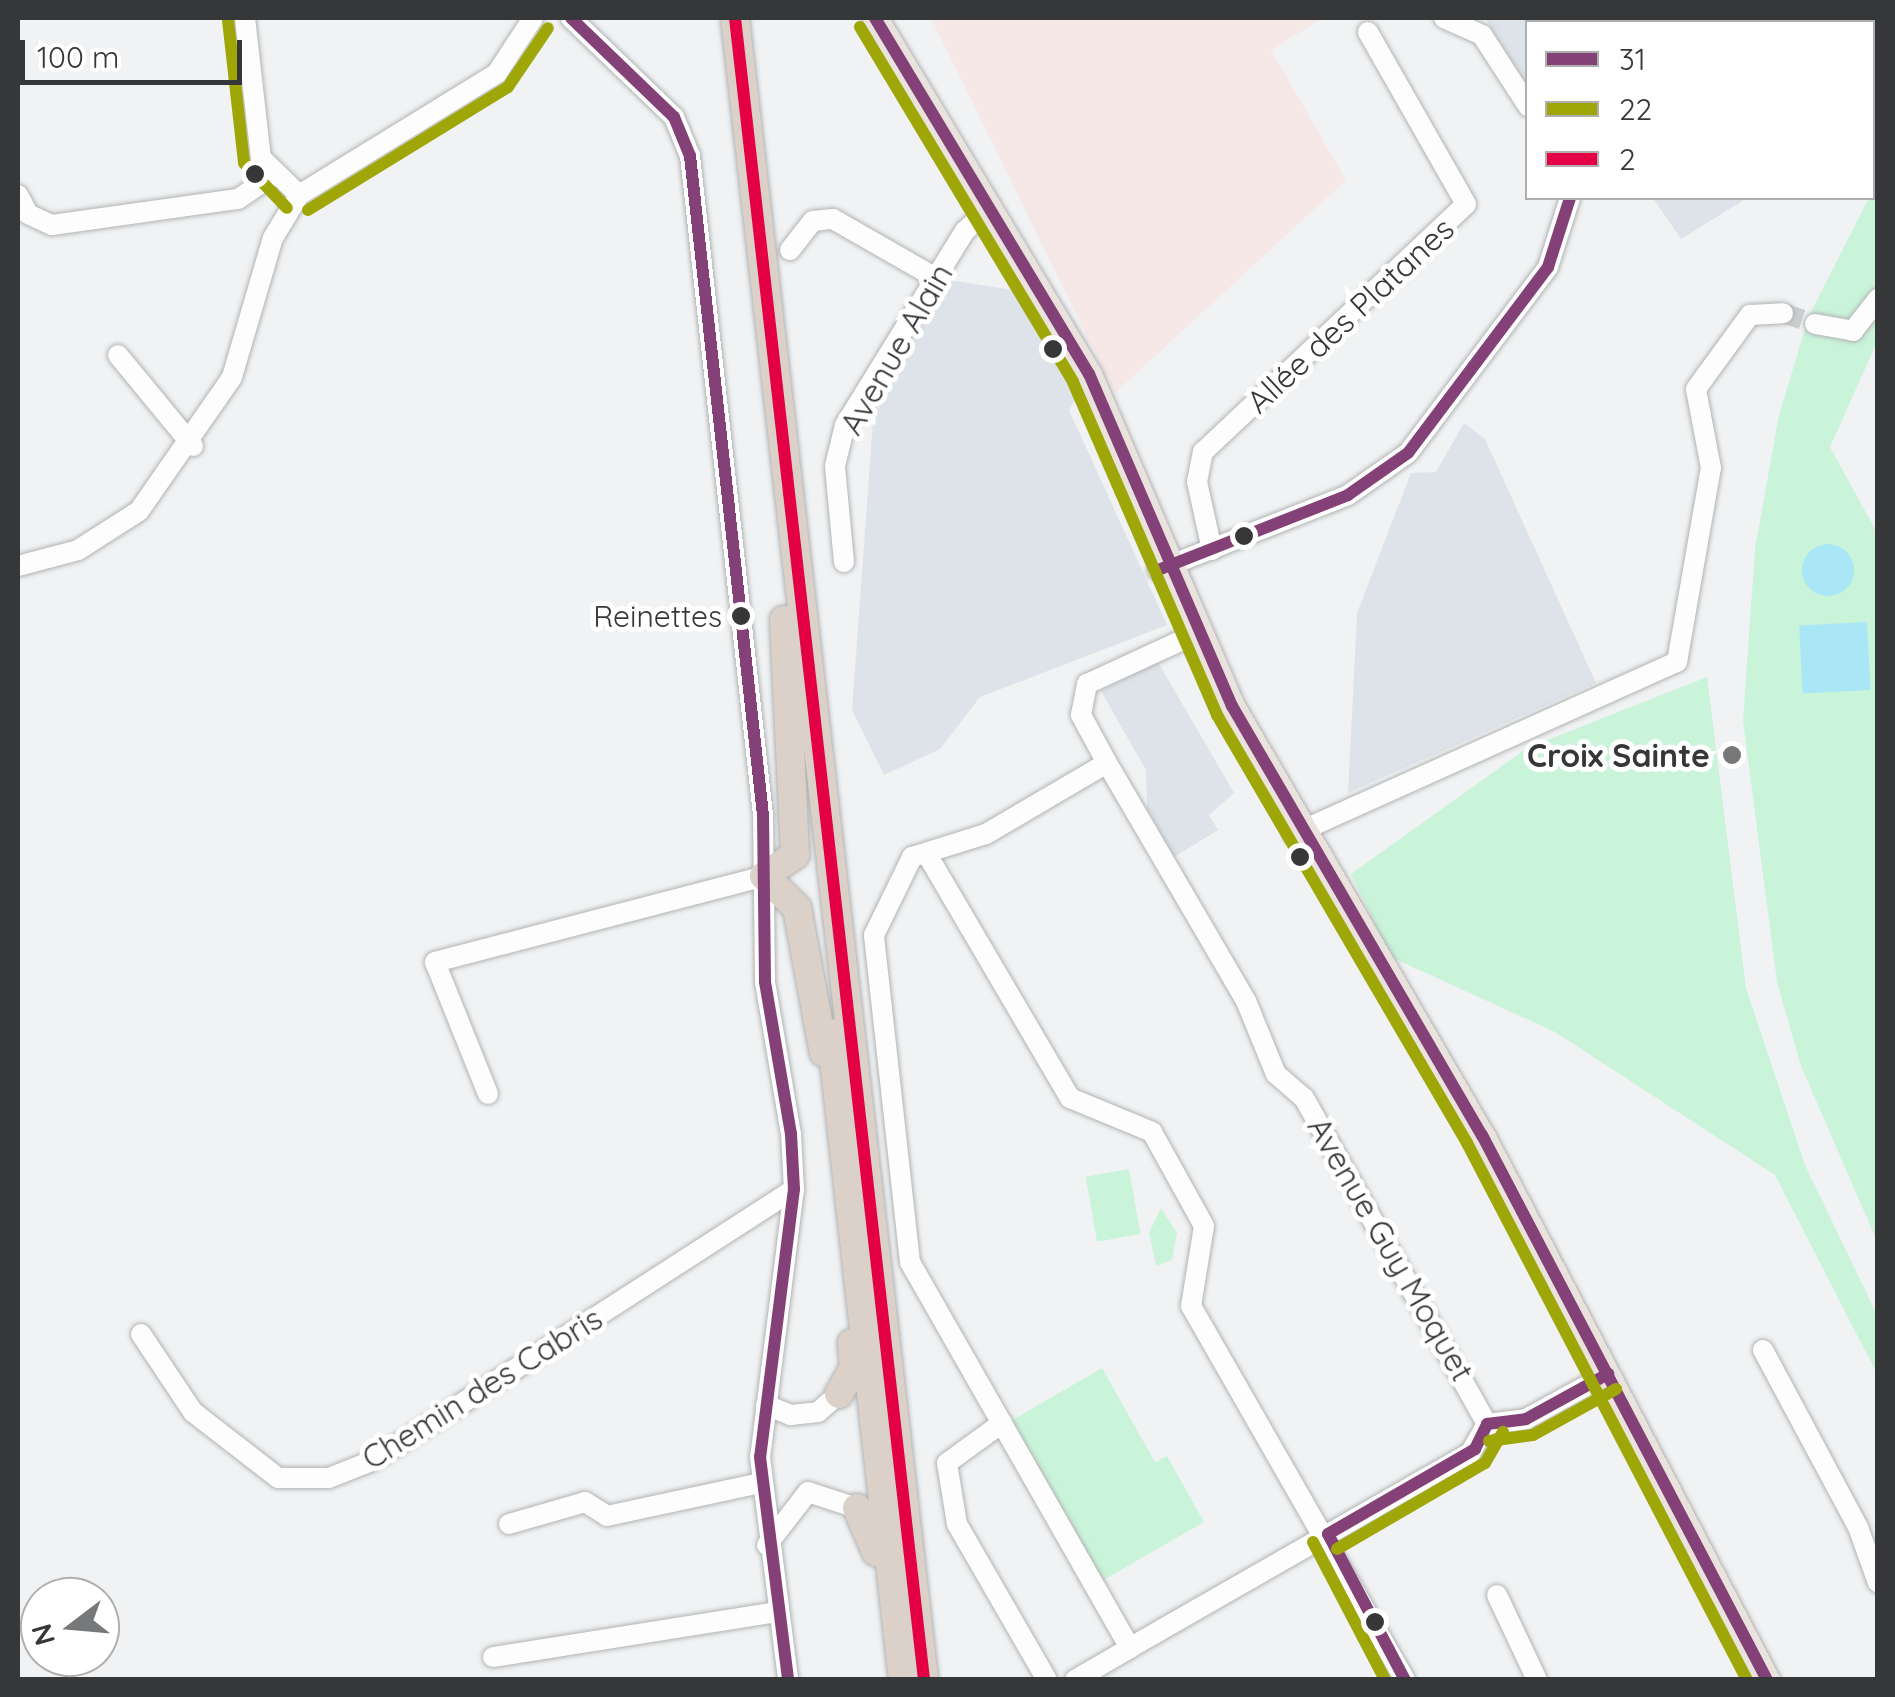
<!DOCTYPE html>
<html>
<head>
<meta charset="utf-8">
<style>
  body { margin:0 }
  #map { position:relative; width:1895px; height:1697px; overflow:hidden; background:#f0f2f3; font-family:Quicksand,sans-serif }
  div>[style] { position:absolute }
  .commercial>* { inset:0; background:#f6e8e7 }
  .built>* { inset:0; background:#dde3e8 }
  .green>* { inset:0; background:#c9f4da; transform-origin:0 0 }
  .water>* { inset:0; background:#a9e7f6; transform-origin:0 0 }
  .round { border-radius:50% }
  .minor-tunnel>* { height:20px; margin-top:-10px; transform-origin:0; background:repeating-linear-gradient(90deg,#cbcdce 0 20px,transparent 0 30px) }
  .roads { filter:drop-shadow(0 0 2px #b2b3b4) drop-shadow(0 0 2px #b2b3b4) }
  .minor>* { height:20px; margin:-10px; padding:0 10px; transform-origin:10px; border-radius:10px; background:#fdfdfd }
  .major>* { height:25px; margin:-12.5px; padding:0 12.5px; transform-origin:12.5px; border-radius:12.5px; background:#e9e2dd }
  .highway>* { height:28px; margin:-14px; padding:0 14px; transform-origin:14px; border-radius:14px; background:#dcd1c8 }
  .bus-1>* { height:12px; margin:-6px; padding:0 6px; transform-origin:6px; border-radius:6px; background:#844177 }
  .bus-2>* { height:12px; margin:-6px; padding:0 6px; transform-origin:6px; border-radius:6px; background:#9fa708 }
  .bus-3>* { height:12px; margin:-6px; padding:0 6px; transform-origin:6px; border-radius:6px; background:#e30045 }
  .dots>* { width:28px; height:28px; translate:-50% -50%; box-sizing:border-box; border:5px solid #fff; border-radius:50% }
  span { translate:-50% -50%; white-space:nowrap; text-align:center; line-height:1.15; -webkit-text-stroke:10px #fff; paint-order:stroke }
  .bus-label { font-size:30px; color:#363738 }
  .right { translate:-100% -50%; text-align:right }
  .street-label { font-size:32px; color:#363738 }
  .poi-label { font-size:32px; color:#363738; font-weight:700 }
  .frame { position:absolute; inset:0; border:20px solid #363738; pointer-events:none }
  .legend { position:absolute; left:1525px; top:20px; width:350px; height:180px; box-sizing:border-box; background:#fff; border:2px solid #afafaf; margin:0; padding:12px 18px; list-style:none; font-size:30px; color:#363738 }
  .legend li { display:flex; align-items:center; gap:20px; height:50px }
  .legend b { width:50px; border:2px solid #afafaf }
  .north { position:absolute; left:20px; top:1577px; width:100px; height:100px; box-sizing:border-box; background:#fff; border:2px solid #afafaf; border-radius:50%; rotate:254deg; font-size:28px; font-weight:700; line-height:40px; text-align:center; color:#363738 }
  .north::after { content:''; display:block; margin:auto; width:35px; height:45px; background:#777879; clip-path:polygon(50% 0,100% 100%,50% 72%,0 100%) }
  .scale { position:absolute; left:20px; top:40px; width:222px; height:45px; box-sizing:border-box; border:5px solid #363738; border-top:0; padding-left:12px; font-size:30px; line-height:35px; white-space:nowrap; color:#363738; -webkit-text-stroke:8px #fff; paint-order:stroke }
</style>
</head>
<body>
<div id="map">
  <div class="commercial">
    <i style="clip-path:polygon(931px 18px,1323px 18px,1271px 50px,1346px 180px,1115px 393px)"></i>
  </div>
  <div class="built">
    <i style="clip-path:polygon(1485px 18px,1828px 18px,1528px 22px,1527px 84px)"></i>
    <i style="clip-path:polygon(1653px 198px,1747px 198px,1681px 239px)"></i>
    <i style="clip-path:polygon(955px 281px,1020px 291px,1078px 394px,1069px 410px,1167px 625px,980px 697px,940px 749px,884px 775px,852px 710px,875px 394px,942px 285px)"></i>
    <i style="clip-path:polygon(1464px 423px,1485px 439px,1596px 683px,1348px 793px,1357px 613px,1411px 473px,1436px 472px)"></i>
    <i style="clip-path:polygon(1158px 662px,1234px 793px,1209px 815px,1218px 830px,1174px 857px,1147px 808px,1146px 770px,1101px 691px)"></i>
  </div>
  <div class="green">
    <i style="clip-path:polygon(1877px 182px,1877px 289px,1832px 335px,1877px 312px,1877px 342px,1830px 447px,1877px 533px,1877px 1241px,1801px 1066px,1777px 982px,1743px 721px,1755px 549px,1779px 415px,1809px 316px)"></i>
    <i style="clip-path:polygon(1707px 677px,1746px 988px,1805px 1165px,1877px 1315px,1877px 1374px,1775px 1175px,1555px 1032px,1391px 957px,1351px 874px,1527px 748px)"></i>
    <i style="left:1129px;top:1169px;width:66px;height:44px;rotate:80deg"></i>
    <i style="clip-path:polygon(1161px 1208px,1177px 1233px,1172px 1260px,1156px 1266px,1149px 1233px)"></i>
    <i style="clip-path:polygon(1102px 1368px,1155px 1462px,1167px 1456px,1204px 1522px,1100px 1582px,1009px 1422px)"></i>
  </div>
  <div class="water">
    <i class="round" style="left:1802px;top:544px;width:52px;height:52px"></i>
    <i style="left:1867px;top:622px;width:68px;height:68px;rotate:87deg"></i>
  </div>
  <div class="minor-tunnel">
    <i style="left:1783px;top:313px;width:34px;rotate:19deg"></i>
  </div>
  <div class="roads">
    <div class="minor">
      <i style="left:245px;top:18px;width:141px;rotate:83.5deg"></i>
      <i style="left:261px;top:158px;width:53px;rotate:44.2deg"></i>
      <i style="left:571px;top:18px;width:143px;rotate:43.9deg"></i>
      <i style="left:674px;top:117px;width:42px;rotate:67.7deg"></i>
      <i style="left:690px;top:156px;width:663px;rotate:83.68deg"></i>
      <i style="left:763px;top:815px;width:167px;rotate:89.3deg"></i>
      <i style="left:765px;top:982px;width:154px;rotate:80.3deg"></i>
      <i style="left:791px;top:1134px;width:55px;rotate:86.9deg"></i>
      <i style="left:794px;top:1189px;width:270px;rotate:97.2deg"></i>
      <i style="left:760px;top:1457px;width:225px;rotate:82.8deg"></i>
      <i style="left:1444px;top:18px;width:42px;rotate:24.1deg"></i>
      <i style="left:1482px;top:35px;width:85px;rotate:57.1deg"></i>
      <i style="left:1613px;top:18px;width:4px;rotate:90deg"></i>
      <i style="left:18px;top:195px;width:21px;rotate:62deg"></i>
      <i style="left:28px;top:214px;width:26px;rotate:25deg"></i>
      <i style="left:52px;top:225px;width:188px;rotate:-8deg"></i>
      <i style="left:238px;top:199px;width:40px;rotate:-34deg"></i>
      <i style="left:790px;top:250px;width:37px;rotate:-52deg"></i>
      <i style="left:813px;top:221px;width:20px;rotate:-6deg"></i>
      <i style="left:833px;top:219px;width:119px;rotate:29.8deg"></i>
      <i style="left:1815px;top:324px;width:39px;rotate:10deg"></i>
      <i style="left:1853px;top:331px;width:41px;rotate:-52deg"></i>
      <i style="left:118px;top:355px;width:118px;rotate:50.5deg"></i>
      <i style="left:1212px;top:550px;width:70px;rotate:-102.4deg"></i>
      <i style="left:1197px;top:482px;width:31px;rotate:-79deg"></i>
      <i style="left:1203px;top:452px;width:361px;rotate:-43.3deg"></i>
      <i style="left:1466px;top:204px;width:198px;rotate:-119.7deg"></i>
      <i style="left:844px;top:562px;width:96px;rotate:-95.4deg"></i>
      <i style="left:835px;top:466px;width:42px;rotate:-76.3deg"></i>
      <i style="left:845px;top:425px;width:228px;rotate:-58.3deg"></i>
      <i style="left:965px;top:231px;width:33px;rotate:-43deg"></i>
      <i style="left:18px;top:566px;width:62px;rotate:-14.9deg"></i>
      <i style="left:78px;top:550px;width:72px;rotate:-32.6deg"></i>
      <i style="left:139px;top:511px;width:163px;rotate:-55.2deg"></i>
      <i style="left:232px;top:377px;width:145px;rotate:-73.6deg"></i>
      <i style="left:273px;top:238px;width:50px;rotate:-58.8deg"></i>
      <i style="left:299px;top:195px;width:233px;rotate:-31.6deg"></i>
      <i style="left:497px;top:73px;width:66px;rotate:-56.8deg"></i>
      <i style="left:1158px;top:570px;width:204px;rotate:-21.5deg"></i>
      <i style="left:1348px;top:495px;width:73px;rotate:-35deg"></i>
      <i style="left:1408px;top:453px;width:233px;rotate:-53deg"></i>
      <i style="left:1548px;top:267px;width:72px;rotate:-72.3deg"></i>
      <i style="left:1107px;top:763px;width:276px;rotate:59.7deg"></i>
      <i style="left:1246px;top:1001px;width:79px;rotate:67.7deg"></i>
      <i style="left:1276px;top:1074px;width:37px;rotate:41deg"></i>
      <i style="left:1304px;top:1098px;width:374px;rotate:60.7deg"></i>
      <i style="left:1487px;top:1424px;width:34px;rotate:120deg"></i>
      <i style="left:1470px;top:1453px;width:392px;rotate:150.2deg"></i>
      <i style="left:1130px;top:1648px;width:444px;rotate:-119.7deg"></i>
      <i style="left:910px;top:1262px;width:329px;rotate:-96.3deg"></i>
      <i style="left:874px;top:935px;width:87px;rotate:-64deg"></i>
      <i style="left:912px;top:857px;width:77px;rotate:-17.3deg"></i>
      <i style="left:986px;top:834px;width:140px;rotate:-30.4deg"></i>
      <i style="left:1107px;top:763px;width:55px;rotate:-118.4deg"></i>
      <i style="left:1081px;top:715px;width:32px;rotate:-79deg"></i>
      <i style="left:1087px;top:684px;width:124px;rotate:-24.7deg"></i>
      <i style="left:1294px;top:834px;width:420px;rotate:-24.2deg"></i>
      <i style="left:1677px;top:662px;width:197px;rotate:-80.1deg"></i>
      <i style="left:1711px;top:468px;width:80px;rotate:-100.8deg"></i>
      <i style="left:1696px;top:389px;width:92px;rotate:-53.9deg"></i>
      <i style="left:1750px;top:315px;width:33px;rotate:-3deg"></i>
      <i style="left:928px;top:856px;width:281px;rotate:59.6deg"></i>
      <i style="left:1070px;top:1098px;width:89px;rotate:22.5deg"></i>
      <i style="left:1152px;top:1132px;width:107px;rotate:61deg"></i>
      <i style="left:1204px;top:1226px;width:81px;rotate:99.2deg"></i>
      <i style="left:1191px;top:1306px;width:431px;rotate:60.2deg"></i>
      <i style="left:488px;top:1094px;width:142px;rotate:-111.9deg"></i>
      <i style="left:435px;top:962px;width:340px;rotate:-14.6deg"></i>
      <i style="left:141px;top:1334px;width:94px;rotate:56.3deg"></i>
      <i style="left:193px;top:1412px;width:108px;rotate:37.8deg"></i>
      <i style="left:278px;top:1478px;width:51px"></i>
      <i style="left:329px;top:1478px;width:48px;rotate:-21.8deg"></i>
      <i style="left:374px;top:1460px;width:500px;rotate:-32.8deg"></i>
      <i style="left:1763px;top:1350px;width:201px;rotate:61.8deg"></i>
      <i style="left:1858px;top:1527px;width:59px;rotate:70.3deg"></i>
      <i style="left:766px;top:1405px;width:27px;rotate:22deg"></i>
      <i style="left:791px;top:1415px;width:27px;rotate:-6deg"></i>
      <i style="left:818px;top:1412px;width:28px;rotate:-41deg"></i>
      <i style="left:1002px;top:1423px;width:68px;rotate:144deg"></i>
      <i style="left:947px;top:1463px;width:62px;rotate:80.7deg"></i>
      <i style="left:957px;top:1524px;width:180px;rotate:60deg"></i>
      <i style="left:1487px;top:1424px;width:39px;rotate:-7deg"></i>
      <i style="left:1526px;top:1419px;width:94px;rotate:-28.8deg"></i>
      <i style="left:509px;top:1524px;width:79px;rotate:-16.1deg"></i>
      <i style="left:585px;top:1502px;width:26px;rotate:32deg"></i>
      <i style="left:607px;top:1516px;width:157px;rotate:-12.1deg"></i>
      <i style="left:767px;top:1545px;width:67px;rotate:-52.3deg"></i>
      <i style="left:808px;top:1492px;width:52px;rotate:18.1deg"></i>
      <i style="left:1497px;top:1595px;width:94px;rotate:64.8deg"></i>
      <i style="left:493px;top:1657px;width:288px;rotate:-9deg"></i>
      <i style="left:1075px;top:1680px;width:64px;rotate:-30.2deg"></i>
    </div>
    <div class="major">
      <i style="left:875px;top:18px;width:415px;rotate:59deg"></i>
      <i style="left:1089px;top:374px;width:361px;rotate:66.7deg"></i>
      <i style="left:1232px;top:706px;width:497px;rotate:59.8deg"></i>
      <i style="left:1482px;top:1135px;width:615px;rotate:62.39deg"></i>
    </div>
    <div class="highway">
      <i style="left:735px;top:18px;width:1673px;rotate:83.51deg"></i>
      <i style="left:784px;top:620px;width:235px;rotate:87.3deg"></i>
      <i style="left:795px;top:855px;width:37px;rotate:146deg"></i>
      <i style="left:764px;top:876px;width:46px;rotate:44.1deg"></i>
      <i style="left:797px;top:908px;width:147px;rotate:79.5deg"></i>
      <i style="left:831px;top:1033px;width:651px;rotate:83.65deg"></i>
      <i style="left:839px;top:1394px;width:30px;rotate:-60deg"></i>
      <i style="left:854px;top:1368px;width:25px;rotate:-95deg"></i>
      <i style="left:857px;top:1508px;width:48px;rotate:66.6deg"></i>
    </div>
  </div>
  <div class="bus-1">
    <i style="left:571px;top:18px;width:143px;rotate:43.9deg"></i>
    <i style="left:674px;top:117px;width:42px;rotate:67.7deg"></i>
    <i style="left:690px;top:156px;width:663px;rotate:83.68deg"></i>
    <i style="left:763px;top:815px;width:167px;rotate:89.3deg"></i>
    <i style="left:765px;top:982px;width:154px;rotate:80.3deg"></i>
    <i style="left:791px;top:1134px;width:55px;rotate:86.9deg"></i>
    <i style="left:794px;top:1189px;width:270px;rotate:97.2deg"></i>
    <i style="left:760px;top:1457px;width:225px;rotate:82.8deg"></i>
    <i style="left:875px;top:18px;width:415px;rotate:59deg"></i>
    <i style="left:1089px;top:374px;width:361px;rotate:66.7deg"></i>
    <i style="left:1232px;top:706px;width:497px;rotate:59.8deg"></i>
    <i style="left:1482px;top:1135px;width:615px;rotate:62.39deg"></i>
    <i style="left:1158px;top:570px;width:204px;rotate:-21.5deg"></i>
    <i style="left:1348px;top:495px;width:73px;rotate:-35deg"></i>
    <i style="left:1408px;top:453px;width:233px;rotate:-53deg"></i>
    <i style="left:1548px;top:267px;width:72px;rotate:-72.3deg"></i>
    <i style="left:1487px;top:1424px;width:39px;rotate:-7deg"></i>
    <i style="left:1526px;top:1419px;width:94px;rotate:-28.8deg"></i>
    <i style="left:1328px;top:1534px;width:170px;rotate:-30deg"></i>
    <i style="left:1475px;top:1449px;width:28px;rotate:-64deg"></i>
    <i style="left:1328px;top:1534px;width:165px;rotate:62.2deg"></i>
  </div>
  <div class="bus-2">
    <i style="left:228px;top:20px;width:144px;rotate:83.6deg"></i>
    <i style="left:244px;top:163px;width:62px;rotate:46.3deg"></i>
    <i style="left:860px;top:27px;width:414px;rotate:59deg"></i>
    <i style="left:1073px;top:382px;width:363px;rotate:66.6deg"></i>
    <i style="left:1217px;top:715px;width:496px;rotate:59.7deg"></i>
    <i style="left:1467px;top:1143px;width:606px;rotate:62.46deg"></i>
    <i style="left:308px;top:210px;width:235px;rotate:-31.6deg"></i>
    <i style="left:508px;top:87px;width:71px;rotate:-55.9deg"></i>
    <i style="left:1489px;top:1441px;width:44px;rotate:-7.8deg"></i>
    <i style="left:1533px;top:1435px;width:95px;rotate:-29deg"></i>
    <i style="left:1313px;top:1542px;width:156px;rotate:62.4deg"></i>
    <i style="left:1337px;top:1549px;width:171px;rotate:-30.2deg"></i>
    <i style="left:1485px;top:1463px;width:36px;rotate:-60deg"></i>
  </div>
  <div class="bus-3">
    <i style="left:735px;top:18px;width:1673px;rotate:83.51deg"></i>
  </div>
  <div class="dots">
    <i style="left:255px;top:174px;background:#363738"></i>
    <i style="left:1053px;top:349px;background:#363738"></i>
    <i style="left:1244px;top:536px;background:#363738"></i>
    <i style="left:741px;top:616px;background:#363738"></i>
    <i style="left:1732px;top:755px;background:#777879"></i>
    <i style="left:1300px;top:857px;background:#363738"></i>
    <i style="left:1375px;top:1622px;background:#363738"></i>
  </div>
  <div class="bus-label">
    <span class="right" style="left:722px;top:616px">Reinettes</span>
  </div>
  <div class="street-label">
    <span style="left:1350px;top:315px;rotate:-43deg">Allée des Platanes</span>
    <span style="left:896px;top:349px;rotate:-60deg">Avenue Alain</span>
    <span style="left:1391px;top:1249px;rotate:60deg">Avenue Guy Moquet</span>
    <span style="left:482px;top:1388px;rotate:-32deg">Chemin des Cabris</span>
  </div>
  <div class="poi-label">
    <span class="right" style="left:1710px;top:755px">Croix Sainte</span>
  </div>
  <div class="frame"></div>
  <ul class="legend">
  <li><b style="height:12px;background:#844177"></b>31</li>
  <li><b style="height:12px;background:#9fa708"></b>22</li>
  <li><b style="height:12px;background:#e30045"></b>2</li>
  </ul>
  <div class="north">N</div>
  <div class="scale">100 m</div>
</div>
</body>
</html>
